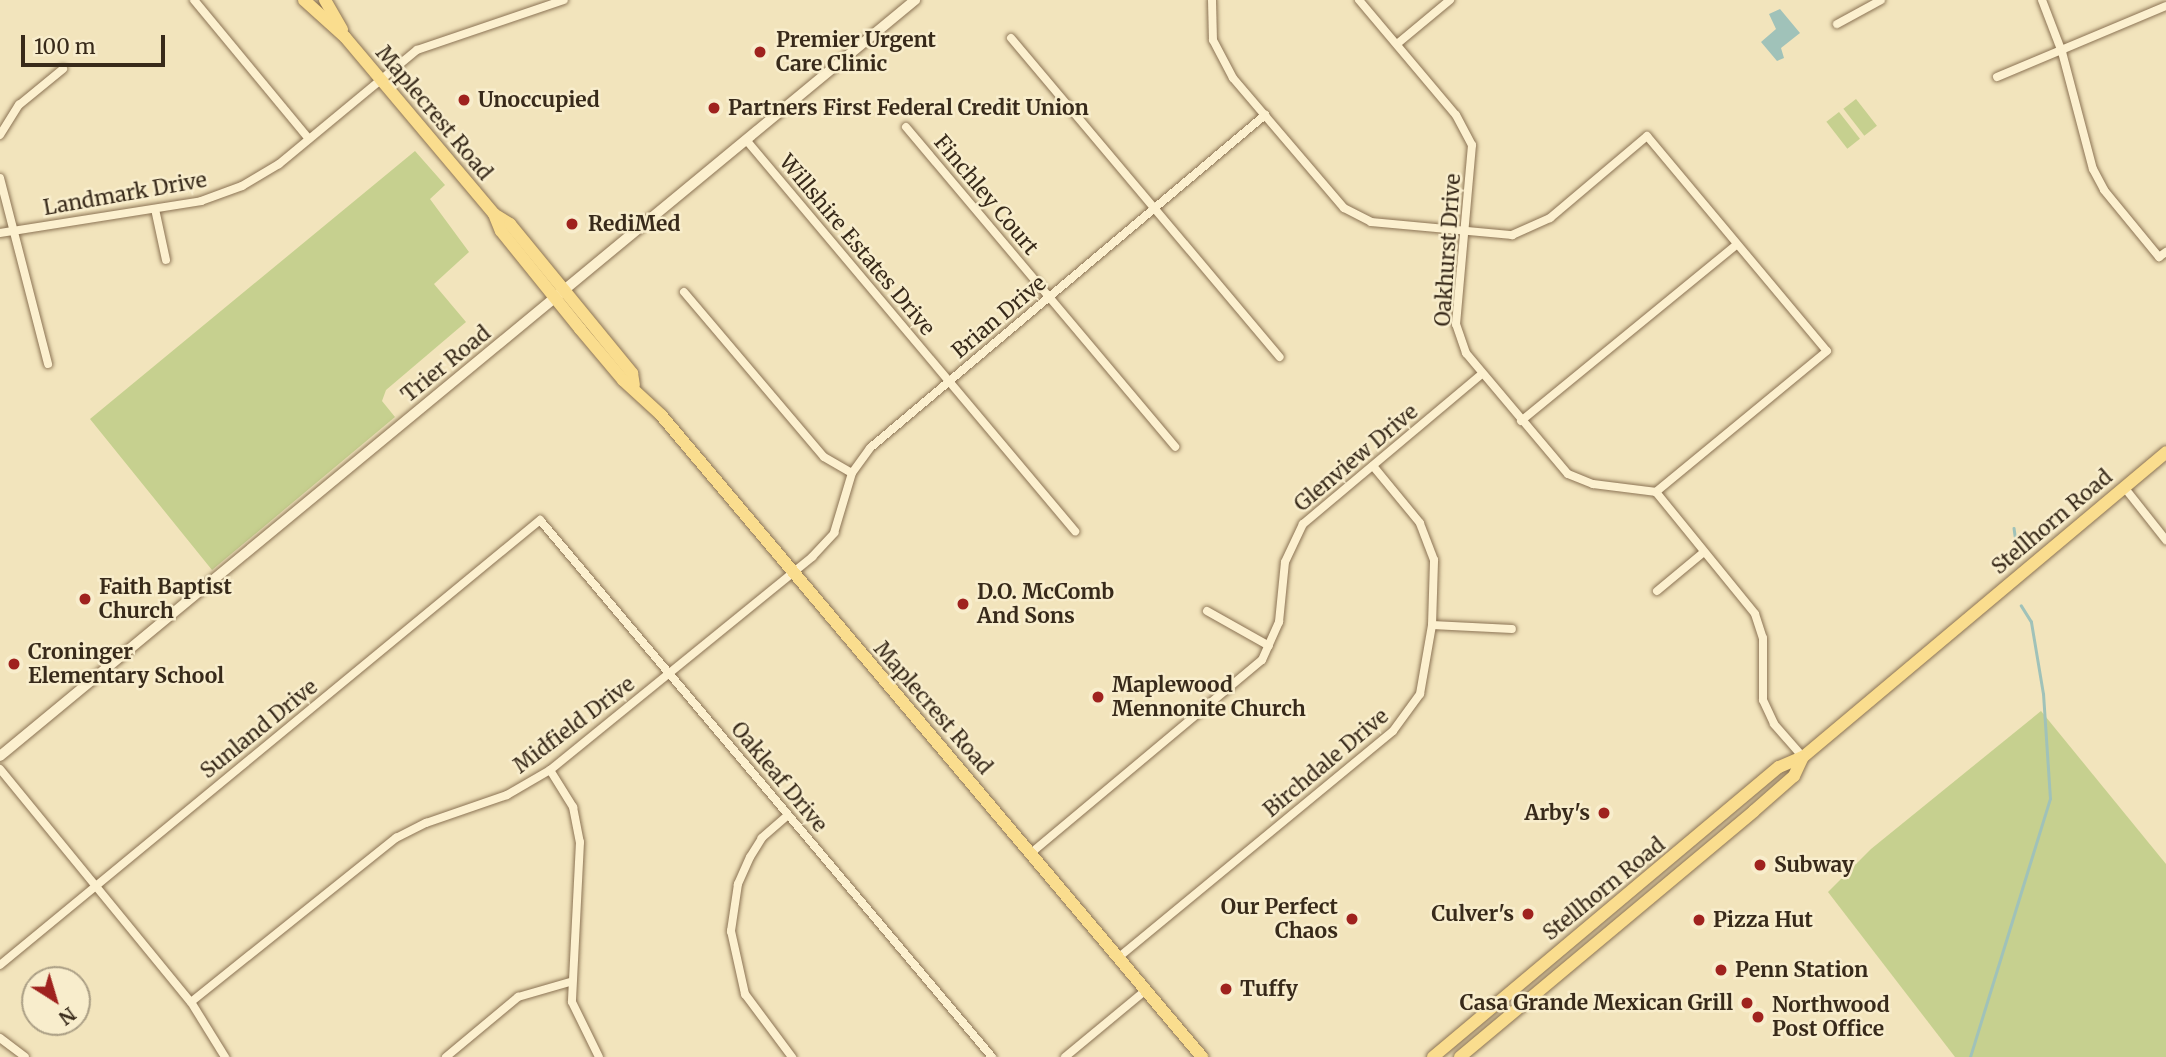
<!DOCTYPE html>
<html>
<head>
<meta charset="utf-8">
<style>
  body { margin:0 }
  #map { position:relative; width:2166px; height:1057px; overflow:hidden; background:#f2e4bc; font-family:Merriweather,serif }
  div>[style] { position:absolute }
  .green>* { inset:0; background:#c6d08f; transform-origin:0 0 }
  .water>* { inset:0; background:#a0c2b9 }
  .stream>* { height:2.5px; margin:-1.25px; padding:0 1.25px; transform-origin:1.25px; border-radius:1.25px; background:#a0c2b9 }
  .roads { filter:drop-shadow(0 0 2px #8b7354) drop-shadow(0 0 2px #8b7354) }
  .street>* { height:8px; margin:-4px; padding:0 4px; transform-origin:4px; border-radius:4px; background:#fcf0cf }
  .secondary>* { height:10px; margin:-5px; padding:0 5px; transform-origin:5px; border-radius:5px; background:#fcf0cf }
  .primary>* { height:12px; margin:-6px; padding:0 6px; transform-origin:6px; border-radius:6px; background:#fadd8e }
  .dots>* { width:19px; height:19px; translate:-50% -50%; box-sizing:border-box; border:4px solid #f8edcc; border-radius:50% }
  span { translate:-50% -50%; white-space:nowrap; text-align:center; line-height:1.15; -webkit-text-stroke:5px #f8edcc; paint-order:stroke }
  .poi-label { font-size:21px; color:#382a1a; font-weight:700 }
  .left { translate:0 -50%; text-align:left }
  .right { translate:-100% -50%; text-align:right }
  .street-label { font-size:21px; color:#382a1a }
  .north { position:absolute; left:21px; top:966px; width:70px; height:70px; box-sizing:border-box; background:#f8edcc; border:2px solid #ab9f85; border-radius:50%; rotate:143deg; font-size:19px; font-weight:700; line-height:28px; text-align:center; color:#382a1a }
  .north::after { content:''; display:block; margin:auto; width:24px; height:32px; background:#9f221e; clip-path:polygon(50% 0,100% 100%,50% 72%,0 100%) }
  .scale { position:absolute; left:21px; top:35px; width:144px; height:32px; box-sizing:border-box; border:4px solid #382a1a; border-top:0; padding-left:9px; font-size:21px; line-height:24px; white-space:nowrap; color:#382a1a; -webkit-text-stroke:5px #f8edcc; paint-order:stroke }
</style>
</head>
<body>
<div id="map">
  <div class="green">
    <i style="left:1856px;top:99px;width:34px;height:16px;rotate:52deg"></i>
    <i style="left:1839px;top:112px;width:34px;height:16px;rotate:52deg"></i>
    <i style="clip-path:polygon(415px 151px,445px 185px,430px 199px,469px 252px,434px 284px,466px 322px,386px 390px,382px 401px,395px 417px,212px 570px,90px 419px)"></i>
    <i style="clip-path:polygon(2041px 711px,2166px 864px,2166px 1057px,1955px 1057px,1828px 892px,1871px 849px)"></i>
  </div>
  <div class="water">
    <i style="clip-path:polygon(1780px 9px,1800px 33px,1781px 48px,1784px 58px,1777px 61px,1761px 42px,1776px 29px,1769px 14px)"></i>
  </div>
  <div class="stream">
    <i style="left:2014px;top:528px;width:22px;rotate:82deg"></i>
    <i style="left:1970px;top:1057px;width:270px;rotate:-72.8deg"></i>
    <i style="left:2050px;top:799px;width:105px;rotate:-93.8deg"></i>
    <i style="left:2043px;top:694px;width:73px;rotate:-99.5deg"></i>
    <i style="left:2031px;top:622px;width:19px;rotate:-122deg"></i>
  </div>
  <div class="roads">
    <div class="street">
      <i style="left:194px;top:0;width:180px;rotate:50.4deg"></i>
      <i style="left:1212px;top:0;width:40px;rotate:88.6deg"></i>
      <i style="left:1213px;top:40px;width:43px;rotate:62.2deg"></i>
      <i style="left:1233px;top:78px;width:171px;rotate:49.5deg"></i>
      <i style="left:1344px;top:208px;width:30px;rotate:27deg"></i>
      <i style="left:1371px;top:222px;width:142px;rotate:5.3deg"></i>
      <i style="left:1512px;top:235px;width:42px;rotate:-24.1deg"></i>
      <i style="left:1550px;top:218px;width:127px;rotate:-40.2deg"></i>
      <i style="left:1647px;top:136px;width:280px;rotate:50.1deg"></i>
      <i style="left:1827px;top:351px;width:222px;rotate:140.5deg"></i>
      <i style="left:1359px;top:0;width:150px;rotate:49.9deg"></i>
      <i style="left:1456px;top:115px;width:34px;rotate:62deg"></i>
      <i style="left:1472px;top:145px;width:180px;rotate:95.1deg"></i>
      <i style="left:1456px;top:324px;width:31px;rotate:71deg"></i>
      <i style="left:1466px;top:353px;width:158px;rotate:49.9deg"></i>
      <i style="left:1568px;top:474px;width:27px;rotate:22deg"></i>
      <i style="left:1593px;top:484px;width:64px;rotate:7.2deg"></i>
      <i style="left:1656px;top:492px;width:157px;rotate:50.9deg"></i>
      <i style="left:1755px;top:614px;width:25px;rotate:72deg"></i>
      <i style="left:1763px;top:638px;width:62px;rotate:90deg"></i>
      <i style="left:1763px;top:700px;width:26px;rotate:65deg"></i>
      <i style="left:1774px;top:724px;width:44px;rotate:48.7deg"></i>
      <i style="left:2042px;top:0;width:56px;rotate:69deg"></i>
      <i style="left:2062px;top:52px;width:121px;rotate:75.2deg"></i>
      <i style="left:2093px;top:169px;width:24px;rotate:62deg"></i>
      <i style="left:2104px;top:190px;width:87px;rotate:50.6deg"></i>
      <i style="left:2159px;top:257px;width:9px;rotate:-36deg"></i>
      <i style="left:1837px;top:24px;width:50px;rotate:-28.6deg"></i>
      <i style="left:1011px;top:38px;width:417px;rotate:49.9deg"></i>
      <i style="left:1397px;top:44px;width:69px;rotate:-39.7deg"></i>
      <i style="left:1997px;top:77px;width:183px;rotate:-22.8deg"></i>
      <i style="left:906px;top:127px;width:418px;rotate:49.9deg"></i>
      <i style="left:0;top:135px;width:36px;rotate:-58deg"></i>
      <i style="left:19px;top:105px;width:57px;rotate:-39.3deg"></i>
      <i style="left:747px;top:141px;width:510px;rotate:49.94deg"></i>
      <i style="left:0;top:178px;width:192px;rotate:75.5deg"></i>
      <i style="left:155px;top:209px;width:52px;rotate:77.8deg"></i>
      <i style="left:0;top:233px;width:204px;rotate:-9deg"></i>
      <i style="left:201px;top:201px;width:44px;rotate:-20.1deg"></i>
      <i style="left:242px;top:186px;width:43px;rotate:-30.7deg"></i>
      <i style="left:279px;top:164px;width:179px;rotate:-39.6deg"></i>
      <i style="left:417px;top:50px;width:155px;rotate:-18.8deg"></i>
      <i style="left:684px;top:292px;width:216px;rotate:49.7deg"></i>
      <i style="left:824px;top:457px;width:32px;rotate:30deg"></i>
      <i style="left:1521px;top:421px;width:279px;rotate:-39.3deg"></i>
      <i style="left:2124px;top:487px;width:68px;rotate:51.6deg"></i>
      <i style="left:1657px;top:591px;width:61px;rotate:-39.7deg"></i>
      <i style="left:1207px;top:611px;width:71px;rotate:29.4deg"></i>
      <i style="left:1432px;top:625px;width:80px;rotate:2.9deg"></i>
      <i style="left:0;top:769px;width:301px;rotate:50.7deg"></i>
      <i style="left:191px;top:1002px;width:65px;rotate:58.3deg"></i>
      <i style="left:550px;top:770px;width:44px;rotate:58.1deg"></i>
      <i style="left:573px;top:807px;width:36px;rotate:79deg"></i>
      <i style="left:580px;top:842px;width:160px;rotate:92.9deg"></i>
      <i style="left:572px;top:1002px;width:61px;rotate:63.9deg"></i>
      <i style="left:788px;top:815px;width:35px;rotate:139deg"></i>
      <i style="left:762px;top:838px;width:22px;rotate:122deg"></i>
      <i style="left:750px;top:857px;width:30px;rotate:114deg"></i>
      <i style="left:738px;top:884px;width:48px;rotate:98.5deg"></i>
      <i style="left:731px;top:931px;width:65px;rotate:77.5deg"></i>
      <i style="left:745px;top:994px;width:79px;rotate:53.3deg"></i>
      <i style="left:1031px;top:853px;width:301px;rotate:-39.9deg"></i>
      <i style="left:1262px;top:660px;width:42px;rotate:-65.9deg"></i>
      <i style="left:1279px;top:622px;width:60px;rotate:-84.3deg"></i>
      <i style="left:1285px;top:562px;width:42px;rotate:-64.7deg"></i>
      <i style="left:1303px;top:524px;width:234px;rotate:-40deg"></i>
      <i style="left:1119px;top:957px;width:355px;rotate:-39.5deg"></i>
      <i style="left:1393px;top:731px;width:46px;rotate:-53.9deg"></i>
      <i style="left:1420px;top:694px;width:70px;rotate:-80.1deg"></i>
      <i style="left:1432px;top:625px;width:65px;rotate:-88.2deg"></i>
      <i style="left:1434px;top:560px;width:40px;rotate:-111deg"></i>
      <i style="left:1420px;top:523px;width:74px;rotate:-129.5deg"></i>
      <i style="left:0;top:965px;width:700px;rotate:-39.49deg"></i>
      <i style="left:540px;top:520px;width:702px;rotate:49.91deg"></i>
      <i style="left:191px;top:1002px;width:263px;rotate:-38.7deg"></i>
      <i style="left:396px;top:838px;width:34px;rotate:-27deg"></i>
      <i style="left:426px;top:823px;width:86px;rotate:-19.1deg"></i>
      <i style="left:507px;top:795px;width:50px;rotate:-30.2deg"></i>
      <i style="left:550px;top:770px;width:338px;rotate:-39.1deg"></i>
      <i style="left:812px;top:557px;width:33px;rotate:-47deg"></i>
      <i style="left:834px;top:533px;width:63px;rotate:-73.3deg"></i>
      <i style="left:852px;top:473px;width:31px;rotate:-54deg"></i>
      <i style="left:870px;top:448px;width:517px;rotate:-40.13deg"></i>
      <i style="left:0;top:1038px;width:31px;rotate:37deg"></i>
      <i style="left:446px;top:1057px;width:94px;rotate:-39.8deg"></i>
      <i style="left:518px;top:997px;width:54px;rotate:-16.1deg"></i>
      <i style="left:1065px;top:1057px;width:105px;rotate:-39.6deg"></i>
    </div>
    <div class="secondary">
      <i style="left:0;top:756px;width:1187px;rotate:-39.56deg"></i>
    </div>
    <div class="primary">
      <i style="left:304px;top:0;width:55px;rotate:42.1deg"></i>
      <i style="left:345px;top:37px;width:231px;rotate:49.9deg"></i>
      <i style="left:494px;top:214px;width:19px;rotate:32deg"></i>
      <i style="left:510px;top:224px;width:193px;rotate:50.7deg"></i>
      <i style="left:632px;top:373px;width:12px;rotate:81deg"></i>
      <i style="left:325px;top:0;width:34px;rotate:60deg"></i>
      <i style="left:494px;top:214px;width:18px;rotate:68deg"></i>
      <i style="left:501px;top:231px;width:126px;rotate:51.1deg"></i>
      <i style="left:580px;top:329px;width:67px;rotate:49.9deg"></i>
      <i style="left:623px;top:380px;width:52px;rotate:42.6deg"></i>
      <i style="left:661px;top:415px;width:840px;rotate:49.88deg"></i>
      <i style="left:1433px;top:1057px;width:451px;rotate:-40deg"></i>
      <i style="left:1779px;top:767px;width:26px;rotate:-23deg"></i>
      <i style="left:1803px;top:757px;width:474px;rotate:-40deg"></i>
      <i style="left:1460px;top:1057px;width:383px;rotate:-39.9deg"></i>
      <i style="left:1754px;top:811px;width:53px;rotate:-41.2deg"></i>
      <i style="left:1794px;top:776px;width:21px;rotate:-65deg"></i>
    </div>
  </div>
  <div class="dots">
    <i style="left:760px;top:52px;background:#9f221e"></i>
    <i style="left:464px;top:100px;background:#9f221e"></i>
    <i style="left:714px;top:108px;background:#9f221e"></i>
    <i style="left:572px;top:224px;background:#9f221e"></i>
    <i style="left:85px;top:599px;background:#9f221e"></i>
    <i style="left:963px;top:604px;background:#9f221e"></i>
    <i style="left:14px;top:664px;background:#9f221e"></i>
    <i style="left:1098px;top:697px;background:#9f221e"></i>
    <i style="left:1604px;top:813px;background:#9f221e"></i>
    <i style="left:1760px;top:865px;background:#9f221e"></i>
    <i style="left:1528px;top:914px;background:#9f221e"></i>
    <i style="left:1352px;top:919px;background:#9f221e"></i>
    <i style="left:1699px;top:920px;background:#9f221e"></i>
    <i style="left:1721px;top:970px;background:#9f221e"></i>
    <i style="left:1226px;top:989px;background:#9f221e"></i>
    <i style="left:1747px;top:1003px;background:#9f221e"></i>
    <i style="left:1758px;top:1017px;background:#9f221e"></i>
  </div>
  <div class="poi-label">
    <span class="left" style="left:776px;top:52px">Premier Urgent<br>Care Clinic</span>
    <span class="left" style="left:478px;top:100px">Unoccupied</span>
    <span class="left" style="left:728px;top:108px">Partners First Federal Credit Union</span>
    <span class="left" style="left:588px;top:224px">RediMed</span>
    <span class="left" style="left:99px;top:599px">Faith Baptist<br>Church</span>
    <span class="left" style="left:977px;top:604px">D.O. McComb<br>And Sons</span>
    <span class="left" style="left:28px;top:664px">Croninger<br>Elementary School</span>
    <span class="left" style="left:1112px;top:697px">Maplewood<br>Mennonite Church</span>
    <span class="right" style="left:1590px;top:813px">Arby's</span>
    <span class="left" style="left:1774px;top:865px">Subway</span>
    <span class="right" style="left:1338px;top:919px">Our Perfect<br>Chaos</span>
    <span class="right" style="left:1514px;top:914px">Culver's</span>
    <span class="left" style="left:1713px;top:920px">Pizza Hut</span>
    <span class="left" style="left:1735px;top:970px">Penn Station</span>
    <span class="left" style="left:1240px;top:989px">Tuffy</span>
    <span class="right" style="left:1733px;top:1003px">Casa Grande Mexican Grill</span>
    <span class="left" style="left:1772px;top:1017px">Northwood<br>Post Office</span>
  </div>
  <div class="street-label">
    <span style="left:434px;top:113px;rotate:50deg">Maplecrest Road</span>
    <span style="left:125px;top:194px;rotate:-10deg">Landmark Drive</span>
    <span style="left:986px;top:195px;rotate:50deg">Finchley Court</span>
    <span style="left:857px;top:245px;rotate:50deg">Willshire Estates Drive</span>
    <span style="left:1448px;top:250px;rotate:-86deg">Oakhurst Drive</span>
    <span style="left:999px;top:317px;rotate:-40deg">Brian Drive</span>
    <span style="left:446px;top:364px;rotate:-39deg">Trier Road</span>
    <span style="left:1356px;top:458px;rotate:-40deg">Glenview Drive</span>
    <span style="left:2052px;top:522px;rotate:-40deg">Stellhorn Road</span>
    <span style="left:933px;top:708px;rotate:49deg">Maplecrest Road</span>
    <span style="left:574px;top:725px;rotate:-37deg">Midfield Drive</span>
    <span style="left:259px;top:729px;rotate:-39deg">Sunland Drive</span>
    <span style="left:1326px;top:763px;rotate:-40deg">Birchdale Drive</span>
    <span style="left:779px;top:777px;rotate:50deg">Oakleaf Drive</span>
    <span style="left:1604px;top:889px;rotate:-39deg">Stellhorn Road</span>
  </div>
  <div class="north">N</div>
  <div class="scale">100 m</div>
</div>
</body>
</html>
